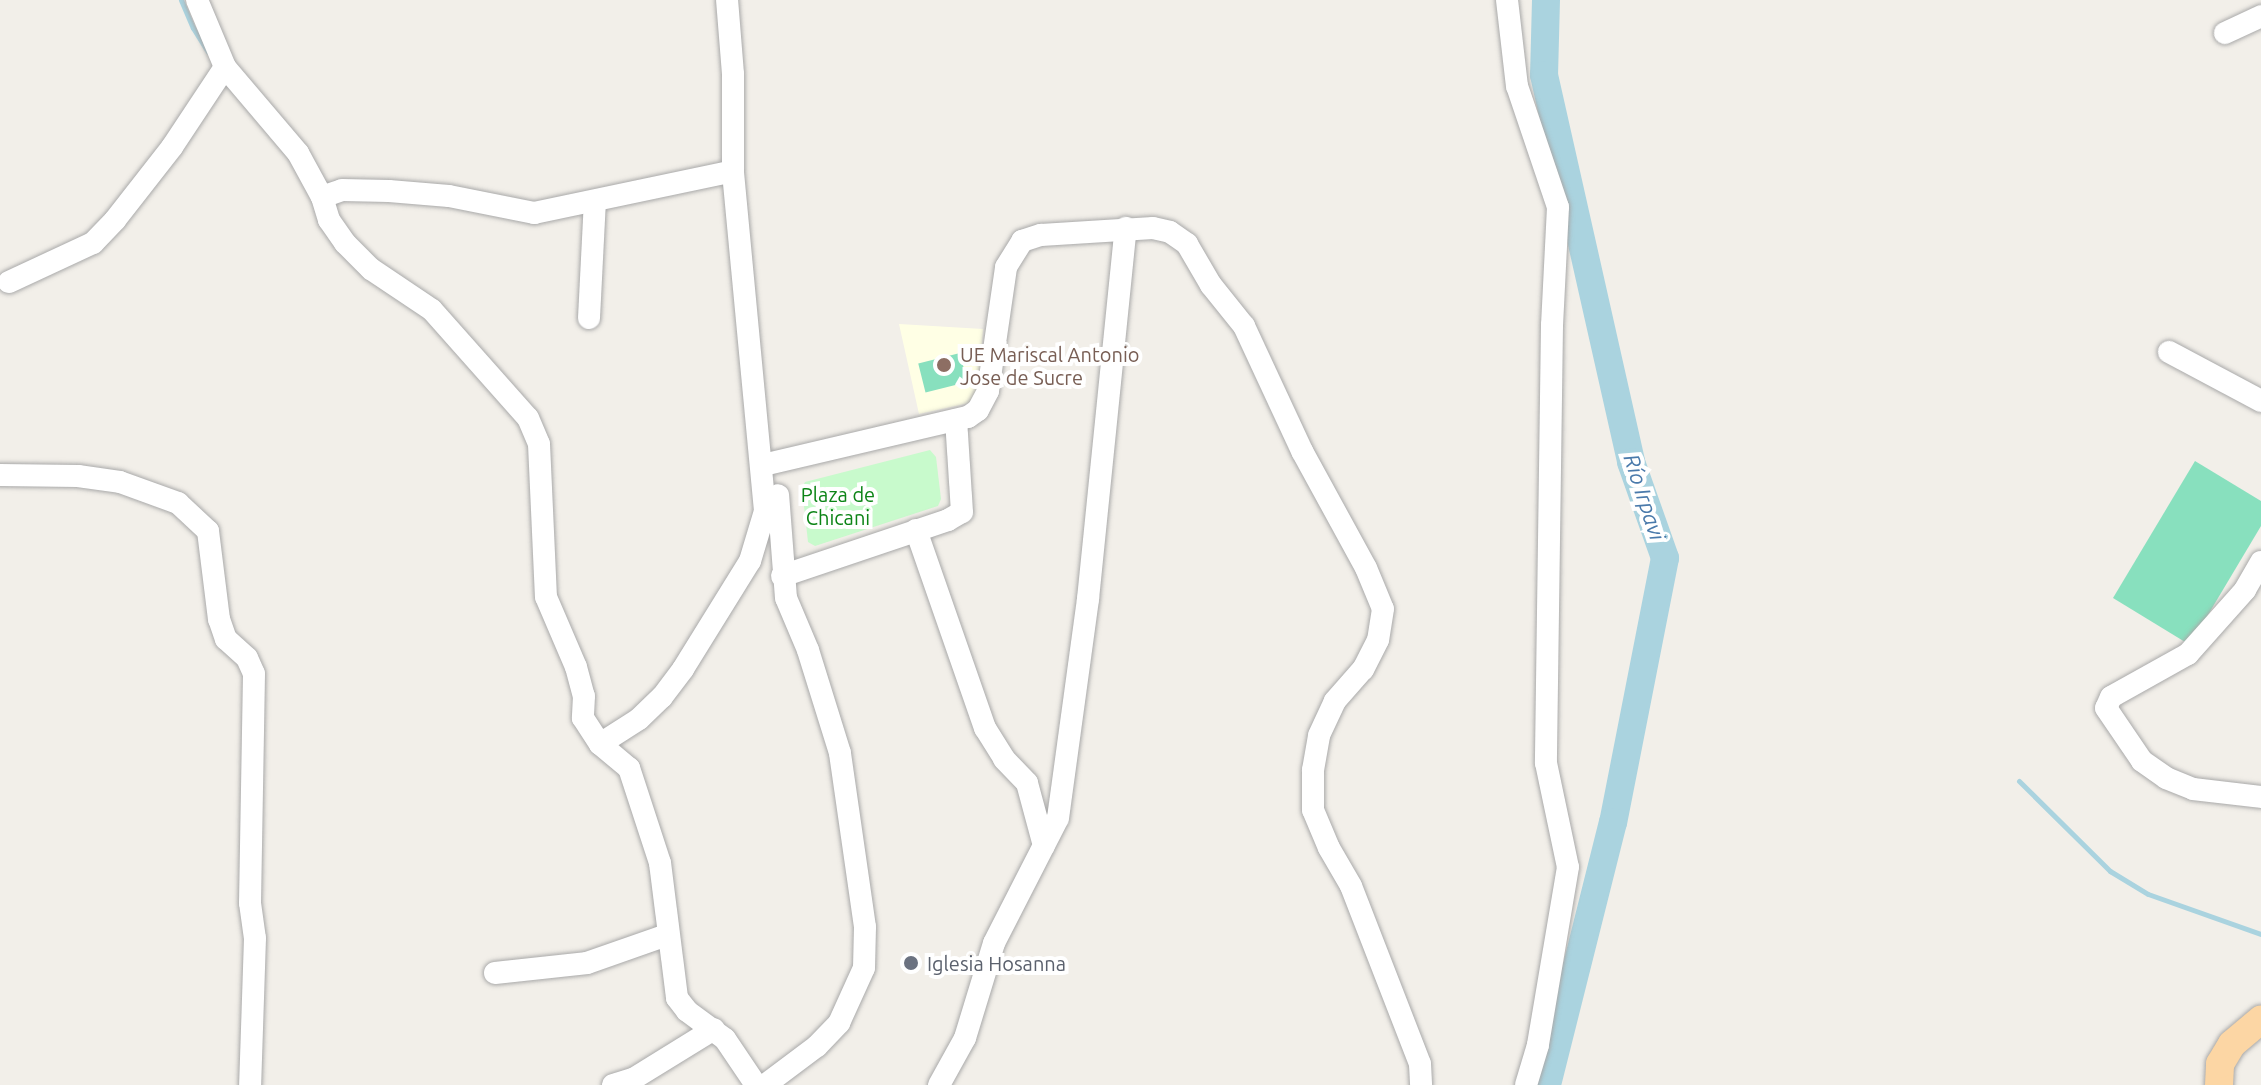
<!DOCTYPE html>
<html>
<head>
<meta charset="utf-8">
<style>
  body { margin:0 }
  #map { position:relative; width:2261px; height:1085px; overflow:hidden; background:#f2efe9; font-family:Ubuntu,sans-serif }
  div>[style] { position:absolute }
  .education>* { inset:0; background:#ffffe5 }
  .park>* { inset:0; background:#c8facc }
  .pitch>* { inset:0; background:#88e0be; transform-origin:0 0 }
  .stream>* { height:5px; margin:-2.5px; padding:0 2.5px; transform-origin:2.5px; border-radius:2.5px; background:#aad3df }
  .river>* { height:28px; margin:-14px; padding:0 14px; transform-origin:14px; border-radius:14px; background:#aad3df }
  .roads { filter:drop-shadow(0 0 2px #a9a9a9) drop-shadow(0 0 2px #a9a9a9) }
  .minor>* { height:22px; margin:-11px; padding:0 11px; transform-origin:11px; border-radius:11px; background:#fff }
  .major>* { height:28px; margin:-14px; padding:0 14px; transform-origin:14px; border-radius:14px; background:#fcd6a4 }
  .dots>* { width:22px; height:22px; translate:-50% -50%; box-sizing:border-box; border:4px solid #fff; border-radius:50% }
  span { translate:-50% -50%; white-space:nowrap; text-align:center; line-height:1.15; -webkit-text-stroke:8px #fff; paint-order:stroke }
  .education-label { font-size:20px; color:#785e54 }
  .left { translate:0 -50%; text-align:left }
  .park-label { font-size:20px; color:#0c8416 }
  .worship-label { font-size:20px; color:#5b616d }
  .water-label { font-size:22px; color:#4a7aab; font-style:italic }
</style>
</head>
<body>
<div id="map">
  <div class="education">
    <i style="clip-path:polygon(899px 324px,983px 329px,978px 401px,919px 414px)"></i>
  </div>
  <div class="park">
    <i style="clip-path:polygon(930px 450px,936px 457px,941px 499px,938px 506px,815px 546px,808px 542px,802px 488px,805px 482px)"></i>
  </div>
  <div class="pitch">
    <i style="left:960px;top:353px;width:30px;height:43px;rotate:76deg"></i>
    <i style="clip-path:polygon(2195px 461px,2261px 501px,2261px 526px,2190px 645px,2113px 598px)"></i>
  </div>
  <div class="stream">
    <i style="left:181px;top:0;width:30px;rotate:67deg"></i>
    <i style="left:193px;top:28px;width:28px;rotate:58deg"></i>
    <i style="left:2019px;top:781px;width:128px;rotate:44.7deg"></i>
    <i style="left:2110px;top:871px;width:44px;rotate:31.2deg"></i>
    <i style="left:2148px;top:894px;width:120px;rotate:19.5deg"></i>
  </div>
  <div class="river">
    <i style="left:1546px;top:0;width:75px;rotate:91.5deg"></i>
    <i style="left:1544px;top:75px;width:397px;rotate:77.3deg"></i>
    <i style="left:1631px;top:462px;width:102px;rotate:70.5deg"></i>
    <i style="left:1665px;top:558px;width:269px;rotate:101.1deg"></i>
    <i style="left:1613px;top:822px;width:271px;rotate:104.1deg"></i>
  </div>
  <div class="roads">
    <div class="minor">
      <i style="left:197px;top:0;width:73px;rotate:67.3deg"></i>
      <i style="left:225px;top:67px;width:113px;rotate:49.7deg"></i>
      <i style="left:298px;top:153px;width:50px;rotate:61.4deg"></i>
      <i style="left:322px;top:197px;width:24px;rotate:73deg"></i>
      <i style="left:329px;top:220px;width:28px;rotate:55deg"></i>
      <i style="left:345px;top:243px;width:37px;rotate:45deg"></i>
      <i style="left:371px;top:269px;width:73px;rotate:33.9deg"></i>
      <i style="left:432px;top:310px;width:144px;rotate:48.4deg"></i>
      <i style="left:528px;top:418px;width:28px;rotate:67deg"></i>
      <i style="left:539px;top:444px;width:153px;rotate:87.4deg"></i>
      <i style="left:546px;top:597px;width:76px;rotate:66.8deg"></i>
      <i style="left:576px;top:667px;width:30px;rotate:75deg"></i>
      <i style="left:584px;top:696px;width:22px;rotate:93deg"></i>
      <i style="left:583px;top:718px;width:31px;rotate:57deg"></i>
      <i style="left:600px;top:744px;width:38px;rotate:40deg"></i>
      <i style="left:629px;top:768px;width:100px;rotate:71.9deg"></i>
      <i style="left:660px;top:863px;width:136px;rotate:82.8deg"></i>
      <i style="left:677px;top:998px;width:16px;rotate:52deg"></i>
      <i style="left:687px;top:1011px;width:47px;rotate:36.4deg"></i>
      <i style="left:725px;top:1039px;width:55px;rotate:56deg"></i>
      <i style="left:1507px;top:0;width:87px;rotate:83.4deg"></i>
      <i style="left:1517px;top:86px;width:128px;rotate:71.3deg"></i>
      <i style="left:1558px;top:207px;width:118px;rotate:92.9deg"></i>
      <i style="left:1552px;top:325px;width:438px;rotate:90.8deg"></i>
      <i style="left:1546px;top:763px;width:106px;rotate:78.1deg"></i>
      <i style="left:1568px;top:867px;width:181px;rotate:99.6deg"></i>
      <i style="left:1538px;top:1045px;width:42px;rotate:106.7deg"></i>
      <i style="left:2225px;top:33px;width:40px;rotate:-25deg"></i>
      <i style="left:322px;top:197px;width:21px;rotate:-19deg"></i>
      <i style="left:342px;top:190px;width:47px;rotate:1.2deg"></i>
      <i style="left:389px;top:191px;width:60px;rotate:4.8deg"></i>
      <i style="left:449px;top:196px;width:87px;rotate:11.3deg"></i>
      <i style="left:534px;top:213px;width:203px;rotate:-11.9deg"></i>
      <i style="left:9px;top:282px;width:93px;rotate:-24.9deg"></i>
      <i style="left:93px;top:243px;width:32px;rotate:-46deg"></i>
      <i style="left:115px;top:220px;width:93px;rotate:-52deg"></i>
      <i style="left:172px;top:147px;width:96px;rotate:-56.5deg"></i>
      <i style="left:589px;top:318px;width:117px;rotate:-87.1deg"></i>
      <i style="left:2169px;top:352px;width:104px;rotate:28deg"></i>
      <i style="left:763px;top:465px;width:211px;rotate:-13.2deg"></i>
      <i style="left:968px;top:417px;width:12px;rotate:-35deg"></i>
      <i style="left:978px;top:410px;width:21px;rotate:-62deg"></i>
      <i style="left:988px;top:391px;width:125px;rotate:-81.7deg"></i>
      <i style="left:1006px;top:267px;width:31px;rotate:-58deg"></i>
      <i style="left:1022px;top:241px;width:20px;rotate:-18deg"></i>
      <i style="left:1041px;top:235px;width:112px;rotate:-3.6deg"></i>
      <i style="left:1153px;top:228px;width:17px;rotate:13deg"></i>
      <i style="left:1170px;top:232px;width:21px;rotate:35deg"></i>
      <i style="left:1187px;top:244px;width:48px;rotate:59.7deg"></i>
      <i style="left:1211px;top:285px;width:53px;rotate:51.2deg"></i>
      <i style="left:1244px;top:326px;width:138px;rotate:65.1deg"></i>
      <i style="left:1302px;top:451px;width:133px;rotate:61.3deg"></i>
      <i style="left:1366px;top:568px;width:44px;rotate:67.5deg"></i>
      <i style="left:1383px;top:609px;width:31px;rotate:99deg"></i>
      <i style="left:1378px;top:640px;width:33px;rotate:117deg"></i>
      <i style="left:1363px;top:669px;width:43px;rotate:131.2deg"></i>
      <i style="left:1335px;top:701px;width:38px;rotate:115deg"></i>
      <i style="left:1319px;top:736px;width:35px;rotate:100deg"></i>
      <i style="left:1313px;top:770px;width:40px;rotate:90deg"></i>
      <i style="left:1313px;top:810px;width:41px;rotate:67.2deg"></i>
      <i style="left:1329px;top:848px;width:44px;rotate:59.9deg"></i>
      <i style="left:1351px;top:886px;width:191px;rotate:68.8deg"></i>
      <i style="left:1420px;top:1064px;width:21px;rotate:87deg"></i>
      <i style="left:0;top:475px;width:78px;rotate:0.7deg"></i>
      <i style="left:78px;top:476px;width:42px;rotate:8.1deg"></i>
      <i style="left:120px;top:482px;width:62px;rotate:19.9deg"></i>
      <i style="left:178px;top:503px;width:41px;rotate:43deg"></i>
      <i style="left:208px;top:531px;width:89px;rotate:82.9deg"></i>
      <i style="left:219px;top:619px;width:21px;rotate:71deg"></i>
      <i style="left:226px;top:639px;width:28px;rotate:42deg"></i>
      <i style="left:247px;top:658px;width:17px;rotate:66deg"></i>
      <i style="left:254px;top:674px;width:229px;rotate:91deg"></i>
      <i style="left:250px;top:903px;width:35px;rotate:82deg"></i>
      <i style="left:255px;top:938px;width:147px;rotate:91.9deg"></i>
      <i style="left:916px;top:530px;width:210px;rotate:70.8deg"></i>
      <i style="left:985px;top:728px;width:36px;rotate:58deg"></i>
      <i style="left:1004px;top:759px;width:33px;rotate:46deg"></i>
      <i style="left:1027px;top:783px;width:65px;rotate:74.9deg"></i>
      <i style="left:2261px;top:562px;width:32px;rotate:120deg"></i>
      <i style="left:2245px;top:590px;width:86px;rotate:131.7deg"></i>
      <i style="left:2188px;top:654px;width:88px;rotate:150.8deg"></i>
      <i style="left:2111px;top:697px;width:12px;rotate:114deg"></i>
      <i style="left:2106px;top:708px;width:64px;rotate:55.8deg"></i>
      <i style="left:2142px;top:761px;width:29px;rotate:35deg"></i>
      <i style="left:2166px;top:778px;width:29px;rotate:22deg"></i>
      <i style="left:2193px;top:789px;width:68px;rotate:6.7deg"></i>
      <i style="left:782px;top:576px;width:175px;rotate:-18.6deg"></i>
      <i style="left:948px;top:520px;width:16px;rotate:-30deg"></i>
      <i style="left:962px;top:512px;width:92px;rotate:-93.7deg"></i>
      <i style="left:600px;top:744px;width:46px;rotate:-32.7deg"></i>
      <i style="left:639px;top:719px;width:32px;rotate:-44deg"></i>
      <i style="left:662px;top:697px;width:35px;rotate:-53deg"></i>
      <i style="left:683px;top:669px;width:127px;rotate:-58.2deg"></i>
      <i style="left:750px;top:561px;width:52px;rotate:-73.3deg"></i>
      <i style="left:765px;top:511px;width:342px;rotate:-95.4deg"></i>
      <i style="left:733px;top:171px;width:97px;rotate:-90deg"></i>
      <i style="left:733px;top:74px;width:74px;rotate:-94.6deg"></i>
      <i style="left:495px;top:973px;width:93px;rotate:-6.2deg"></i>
      <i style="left:587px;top:963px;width:85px;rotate:-19.3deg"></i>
      <i style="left:613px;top:1085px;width:21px;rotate:-17deg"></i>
      <i style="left:633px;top:1079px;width:95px;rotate:-31.7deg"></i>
      <i style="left:765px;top:1085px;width:65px;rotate:-36.9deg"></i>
      <i style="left:817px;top:1046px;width:32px;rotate:-46deg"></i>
      <i style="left:839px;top:1023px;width:60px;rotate:-65.6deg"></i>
      <i style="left:864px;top:968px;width:41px;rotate:-88.6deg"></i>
      <i style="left:865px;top:927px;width:176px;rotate:-98.2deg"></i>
      <i style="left:840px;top:753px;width:108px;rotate:-107.3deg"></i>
      <i style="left:808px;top:650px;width:56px;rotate:-112.9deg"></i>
      <i style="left:786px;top:598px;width:103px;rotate:-94.4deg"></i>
      <i style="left:939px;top:1085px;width:54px;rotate:-61deg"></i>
      <i style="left:965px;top:1038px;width:99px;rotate:-73deg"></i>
      <i style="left:994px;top:943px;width:140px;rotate:-62.9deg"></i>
      <i style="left:1058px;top:818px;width:221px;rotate:-82.2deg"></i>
      <i style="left:1088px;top:599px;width:373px;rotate:-84.2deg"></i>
    </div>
    <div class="major">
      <i style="left:2219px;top:1085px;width:21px;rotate:-87deg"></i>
      <i style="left:2220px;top:1064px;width:23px;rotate:-59deg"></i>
      <i style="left:2232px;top:1044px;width:38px;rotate:-40deg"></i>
    </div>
  </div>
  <div class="dots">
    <i style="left:944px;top:365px;background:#8d6e63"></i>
    <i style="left:911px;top:963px;background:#6b7280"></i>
  </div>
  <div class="education-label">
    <span class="left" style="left:960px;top:366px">UE Mariscal Antonio<br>Jose de Sucre</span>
  </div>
  <div class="park-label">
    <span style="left:838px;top:506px">Plaza de<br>Chicani</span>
  </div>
  <div class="worship-label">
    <span class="left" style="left:927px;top:963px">Iglesia Hosanna</span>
  </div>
  <div class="water-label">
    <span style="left:1645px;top:497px;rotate:72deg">Río Irpavi</span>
  </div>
</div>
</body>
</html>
